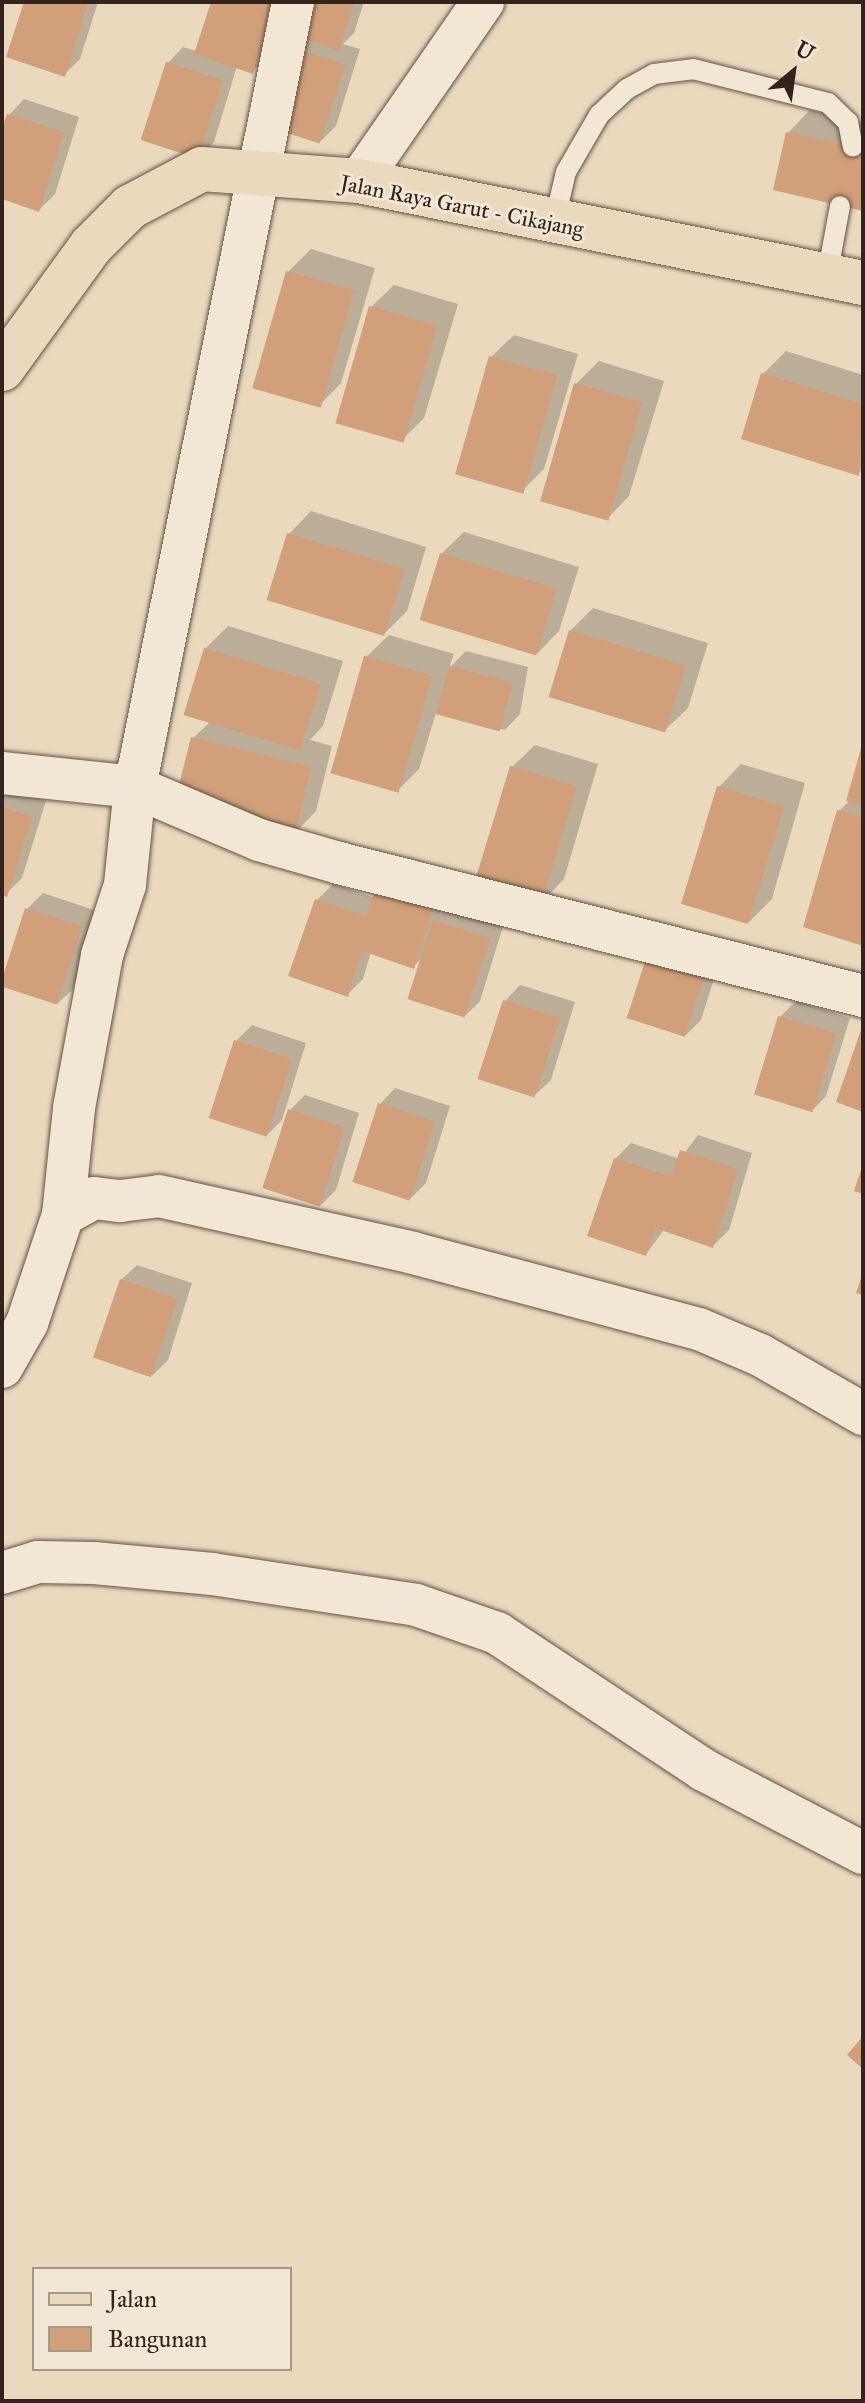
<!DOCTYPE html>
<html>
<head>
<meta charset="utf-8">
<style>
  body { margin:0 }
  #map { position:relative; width:865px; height:2403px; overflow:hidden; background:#ebd9be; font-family:"IM FELL Great Primer",serif }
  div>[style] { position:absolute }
  .shadow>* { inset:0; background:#0003 }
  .building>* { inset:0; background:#d19f79; transform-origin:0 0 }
  .roads { filter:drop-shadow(0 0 2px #605144) drop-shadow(0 0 2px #605144) }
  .lane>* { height:20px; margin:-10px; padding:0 10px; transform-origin:10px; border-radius:10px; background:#f2e6d5 }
  .street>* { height:42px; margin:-21px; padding:0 21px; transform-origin:21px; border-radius:21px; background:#f2e6d5 }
  .primary>* { height:44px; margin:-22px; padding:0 22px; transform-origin:22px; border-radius:22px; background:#ebd9be }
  span { translate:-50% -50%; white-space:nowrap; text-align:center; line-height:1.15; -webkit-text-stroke:6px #f2e6d5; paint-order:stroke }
  .street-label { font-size:22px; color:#32241c }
  .frame { position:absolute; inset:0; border:4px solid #32241c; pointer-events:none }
  .legend { position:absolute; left:32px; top:2267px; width:260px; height:104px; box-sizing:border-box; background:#f2e6d5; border:2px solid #a5988b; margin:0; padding:10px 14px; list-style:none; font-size:24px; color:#32241c }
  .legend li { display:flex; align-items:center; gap:16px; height:40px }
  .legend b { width:40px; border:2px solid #a5988b }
  .north { position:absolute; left:753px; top:32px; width:80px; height:80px; -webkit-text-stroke:6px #f2e6d5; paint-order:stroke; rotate:29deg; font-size:22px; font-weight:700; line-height:32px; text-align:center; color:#32241c }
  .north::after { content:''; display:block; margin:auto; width:28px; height:36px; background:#32241c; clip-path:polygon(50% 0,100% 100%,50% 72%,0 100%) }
</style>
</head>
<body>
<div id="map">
  <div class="shadow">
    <i style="clip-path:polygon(26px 2px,98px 2px,80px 59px,64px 75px)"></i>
    <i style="clip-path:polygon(213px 2px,285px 2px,268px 56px,253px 71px,237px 66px,214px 142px,198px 158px,168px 63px,183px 47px,197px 51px)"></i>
    <i style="clip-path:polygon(292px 2px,364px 2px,354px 33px,343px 44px,360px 49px,336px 126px,320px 142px)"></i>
    <i style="clip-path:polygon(24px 99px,79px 117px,55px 194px,39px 210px,2px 197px,2px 134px,9px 115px)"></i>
    <i style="clip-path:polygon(810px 110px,863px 122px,863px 209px,788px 133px)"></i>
    <i style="clip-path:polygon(311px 249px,375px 268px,341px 383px,319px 406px,288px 272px)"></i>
    <i style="clip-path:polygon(394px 285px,458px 304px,424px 418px,401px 441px,371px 307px)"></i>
    <i style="clip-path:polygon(514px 335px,578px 354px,544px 469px,521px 492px,491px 357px)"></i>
    <i style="clip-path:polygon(786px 351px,863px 375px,863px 469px,858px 473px,763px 374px)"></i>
    <i style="clip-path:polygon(599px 361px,664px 381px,629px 496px,607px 519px,576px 384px)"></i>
    <i style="clip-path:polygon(311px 511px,426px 547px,407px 611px,384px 634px,289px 534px)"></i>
    <i style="clip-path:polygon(464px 532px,579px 567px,559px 631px,537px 654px,441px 554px)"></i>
    <i style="clip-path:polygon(593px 608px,708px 643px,688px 708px,665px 730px,570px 631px)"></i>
    <i style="clip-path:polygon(228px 626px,343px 661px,323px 726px,310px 740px,332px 746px,316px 811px,294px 834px,193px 738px,211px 721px,205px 649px)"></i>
    <i style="clip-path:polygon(389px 635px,454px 654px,449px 668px,466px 651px,528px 667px,520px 714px,505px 730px,436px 713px,419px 769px,397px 791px,366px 657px)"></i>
    <i style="clip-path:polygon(535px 745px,598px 764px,564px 879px,542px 902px,512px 767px)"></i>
    <i style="clip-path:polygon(863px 749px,863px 943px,839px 811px,850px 800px)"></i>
    <i style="clip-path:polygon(741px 764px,805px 783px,772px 899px,749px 922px,719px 787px)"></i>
    <i style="clip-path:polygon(2px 786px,46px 801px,22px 878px,6px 894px,2px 893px)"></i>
    <i style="clip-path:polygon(399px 856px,453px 874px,440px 915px,450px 905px,504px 923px,480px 1001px,465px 1016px,422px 958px,413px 967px,371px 952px,363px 979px,347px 995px,317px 900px,333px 884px,375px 898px,383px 872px)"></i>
    <i style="clip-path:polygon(43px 893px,97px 911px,73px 989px,57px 1004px,2px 985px,27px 909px)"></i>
    <i style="clip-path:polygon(670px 925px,725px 944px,701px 1020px,685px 1036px)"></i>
    <i style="clip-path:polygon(520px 985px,575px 1002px,551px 1080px,535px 1095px,505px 1001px)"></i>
    <i style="clip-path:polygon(796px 1001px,850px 1018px,826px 1096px,811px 1112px,780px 1017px)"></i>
    <i style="clip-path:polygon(252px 1025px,306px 1043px,282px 1120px,266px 1136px,236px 1041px)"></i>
    <i style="clip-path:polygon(395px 1088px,450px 1106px,426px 1183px,410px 1199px,380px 1104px)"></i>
    <i style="clip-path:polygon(305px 1095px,359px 1113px,336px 1190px,320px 1206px,289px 1111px)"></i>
    <i style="clip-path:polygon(698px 1135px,752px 1153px,729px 1230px,713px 1246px,664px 1230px,646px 1254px,615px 1159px,631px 1143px,680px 1159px)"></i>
    <i style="clip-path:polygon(137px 1265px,192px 1283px,168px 1360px,152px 1376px,121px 1280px)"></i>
  </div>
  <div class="building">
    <i style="clip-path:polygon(24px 2px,88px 2px,65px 77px,6px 57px)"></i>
    <i style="clip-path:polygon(211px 2px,275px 2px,253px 74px,194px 54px)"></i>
    <i style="clip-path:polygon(289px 2px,354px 2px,339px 51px,280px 31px)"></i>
    <i style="left:288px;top:46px;width:60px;height:83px;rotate:18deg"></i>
    <i style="left:166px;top:62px;width:60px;height:82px;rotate:18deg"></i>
    <i style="clip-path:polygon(7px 114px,64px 132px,39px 212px,2px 199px,2px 128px)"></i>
    <i style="clip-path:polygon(786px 132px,863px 149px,863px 211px,773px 190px)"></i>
    <i style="left:286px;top:271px;width:71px;height:122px;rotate:16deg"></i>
    <i style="left:369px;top:306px;width:71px;height:122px;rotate:16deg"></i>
    <i style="left:489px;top:356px;width:71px;height:123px;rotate:16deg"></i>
    <i style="clip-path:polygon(761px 373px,863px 404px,859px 476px,741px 439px)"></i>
    <i style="left:574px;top:383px;width:71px;height:123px;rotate:16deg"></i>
    <i style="left:287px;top:533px;width:123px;height:70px;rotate:17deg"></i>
    <i style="left:440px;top:553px;width:122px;height:70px;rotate:17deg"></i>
    <i style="left:569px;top:630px;width:122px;height:70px;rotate:17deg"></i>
    <i style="left:204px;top:648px;width:122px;height:70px;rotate:17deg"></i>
    <i style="left:364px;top:656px;width:71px;height:122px;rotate:16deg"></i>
    <i style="left:449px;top:666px;width:66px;height:50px;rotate:15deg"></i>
    <i style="left:191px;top:737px;width:124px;height:70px;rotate:14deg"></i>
    <i style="clip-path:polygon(862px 745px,863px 745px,863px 806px,846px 801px)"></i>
    <i style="left:510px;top:766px;width:70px;height:123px;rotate:17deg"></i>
    <i style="left:717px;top:786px;width:70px;height:123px;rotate:17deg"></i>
    <i style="clip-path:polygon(2px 807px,32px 817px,7px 897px,2px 895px)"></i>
    <i style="clip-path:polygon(837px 810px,863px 817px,863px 946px,803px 927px)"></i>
    <i style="clip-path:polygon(382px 871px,439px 890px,414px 969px,362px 951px,348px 997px,288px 976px,315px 899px,366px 916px)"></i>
    <i style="left:25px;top:908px;width:60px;height:82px;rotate:18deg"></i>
    <i style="left:433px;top:920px;width:60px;height:83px;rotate:18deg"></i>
    <i style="left:652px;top:940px;width:61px;height:82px;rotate:18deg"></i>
    <i style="left:503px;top:1000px;width:60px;height:83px;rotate:18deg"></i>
    <i style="left:778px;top:1016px;width:61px;height:82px;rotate:17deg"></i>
    <i style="clip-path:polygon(863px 1024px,863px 1112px,836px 1102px)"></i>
    <i style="left:234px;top:1040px;width:61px;height:82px;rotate:18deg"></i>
    <i style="left:378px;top:1103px;width:60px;height:83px;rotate:18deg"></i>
    <i style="left:288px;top:1109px;width:60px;height:83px;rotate:18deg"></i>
    <i style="clip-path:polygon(680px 1150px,738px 1169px,713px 1248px,655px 1228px,646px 1256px,587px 1236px,614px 1158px,671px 1177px)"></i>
    <i style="clip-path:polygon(862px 1167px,863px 1167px,863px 1194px,854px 1191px)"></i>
    <i style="clip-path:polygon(862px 1275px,863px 1275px,863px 1295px,856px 1293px)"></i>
    <i style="left:120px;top:1279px;width:61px;height:83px;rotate:19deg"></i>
    <i style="clip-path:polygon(863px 2036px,863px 2069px,847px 2055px)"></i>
  </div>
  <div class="roads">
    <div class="lane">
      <i style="left:554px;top:223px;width:52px;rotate:-76.8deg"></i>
      <i style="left:566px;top:172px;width:66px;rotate:-59.9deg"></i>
      <i style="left:599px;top:115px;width:38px;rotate:-43deg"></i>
      <i style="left:627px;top:89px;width:31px;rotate:-29deg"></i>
      <i style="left:654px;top:74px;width:39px;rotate:-7deg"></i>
      <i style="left:693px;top:69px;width:139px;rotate:14.1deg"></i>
      <i style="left:828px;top:103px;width:28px;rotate:44deg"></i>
      <i style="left:848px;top:122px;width:25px;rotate:79deg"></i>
      <i style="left:827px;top:276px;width:71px;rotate:-79.5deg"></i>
    </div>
    <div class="street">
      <i style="left:359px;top:181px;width:218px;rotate:-55.3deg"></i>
      <i style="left:2px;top:773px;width:134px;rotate:6deg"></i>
      <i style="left:135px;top:787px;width:135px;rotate:23.1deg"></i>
      <i style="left:259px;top:840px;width:83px;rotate:16deg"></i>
      <i style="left:339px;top:863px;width:541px;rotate:14.24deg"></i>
      <i style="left:63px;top:1215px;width:108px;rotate:-84.1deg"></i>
      <i style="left:74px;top:1108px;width:156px;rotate:-79.6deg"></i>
      <i style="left:102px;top:955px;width:74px;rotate:-71.8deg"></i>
      <i style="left:125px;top:885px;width:99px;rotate:-84.2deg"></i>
      <i style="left:135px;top:787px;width:801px;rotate:-78.62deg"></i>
      <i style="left:2px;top:1367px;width:51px;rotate:-60.4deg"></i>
      <i style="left:27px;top:1323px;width:114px;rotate:-71.6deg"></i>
      <i style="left:63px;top:1215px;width:35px;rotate:-29deg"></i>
      <i style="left:94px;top:1198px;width:26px;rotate:7deg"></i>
      <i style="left:120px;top:1201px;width:39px;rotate:-7deg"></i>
      <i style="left:159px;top:1196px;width:260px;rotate:12.6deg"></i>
      <i style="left:413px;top:1253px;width:296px;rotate:14.9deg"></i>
      <i style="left:699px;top:1329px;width:66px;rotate:23.1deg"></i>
      <i style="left:760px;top:1355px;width:119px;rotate:29.8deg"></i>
      <i style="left:2px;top:1573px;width:38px;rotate:-17deg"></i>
      <i style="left:38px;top:1562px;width:56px;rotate:1deg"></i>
      <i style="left:94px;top:1563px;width:119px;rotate:5.3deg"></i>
      <i style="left:212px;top:1574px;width:206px;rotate:8.6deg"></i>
      <i style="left:416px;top:1605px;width:86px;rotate:19.1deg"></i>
      <i style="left:497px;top:1633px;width:248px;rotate:33.5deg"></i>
      <i style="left:704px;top:1770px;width:179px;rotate:27.6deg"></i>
    </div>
    <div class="primary">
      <i style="left:2px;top:369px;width:152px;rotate:-54.1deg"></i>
      <i style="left:91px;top:246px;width:55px;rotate:-45deg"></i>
      <i style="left:130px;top:207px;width:81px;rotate:-27.8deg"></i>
      <i style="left:202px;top:169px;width:157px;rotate:4.4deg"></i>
      <i style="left:359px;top:181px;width:514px;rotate:11.44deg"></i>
    </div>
  </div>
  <div class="street-label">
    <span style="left:462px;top:206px;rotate:11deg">Jalan Raya Garut - Cikajang</span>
  </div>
  <div class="frame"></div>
  <ul class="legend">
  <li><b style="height:10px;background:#ebd9be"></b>Jalan</li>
  <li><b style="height:22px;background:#d19f79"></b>Bangunan</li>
  </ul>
  <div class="north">U</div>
</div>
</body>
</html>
